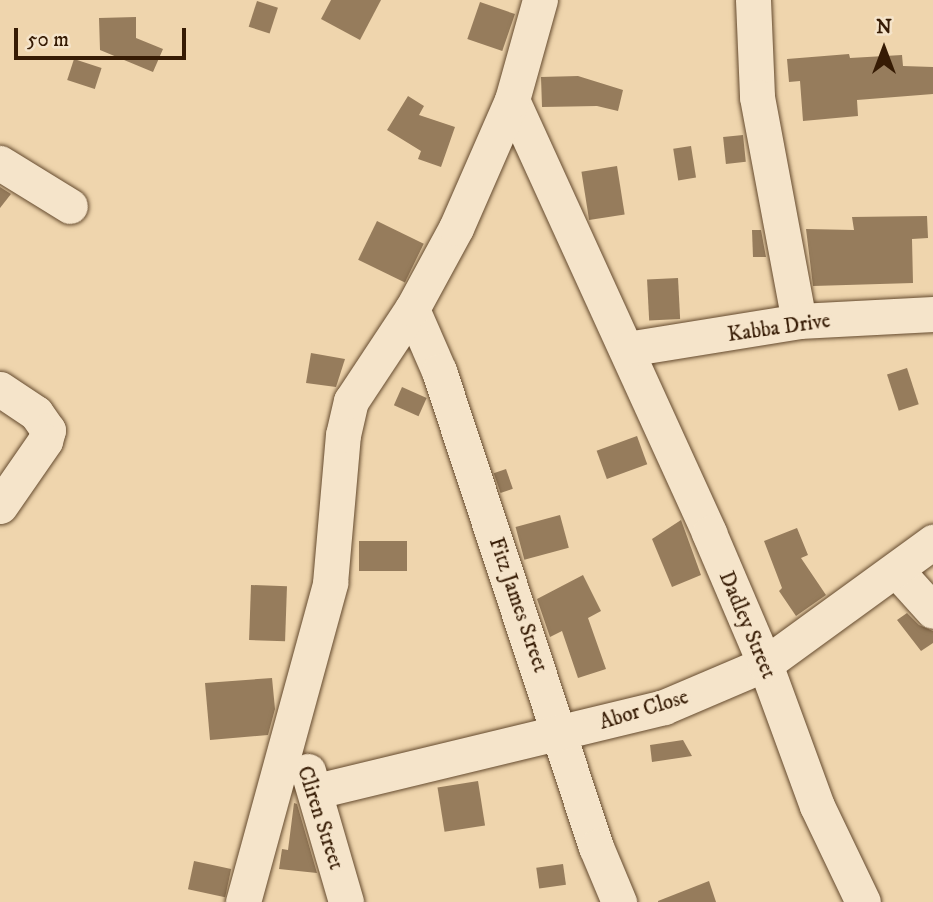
<!DOCTYPE html>
<html>
<head>
<meta charset="utf-8">
<style>
  body { margin:0 }
  #map { position:relative; width:933px; height:902px; overflow:hidden; background:#efd5ad; font-family:"IM FELL DW Pica",serif }
  div>[style] { position:absolute }
  .building>* { inset:0; background:#967c5c; transform-origin:0 0 }
  .roads { filter:drop-shadow(0 0 2px #644a2e) drop-shadow(0 0 2px #644a2e) }
  .minor>* { height:35px; margin:-17.5px; padding:0 17.5px; transform-origin:17.5px; border-radius:17.5px; background:#f5e4ca }
  span { translate:-50% -50%; white-space:nowrap; text-align:center; line-height:1.15; -webkit-text-stroke:6px #f5e4ca; paint-order:stroke }
  .street-label { font-size:21px; color:#361b04 }
  .north { position:absolute; left:849px; top:14px; width:70px; height:70px; -webkit-text-stroke:5px #f5e4ca; paint-order:stroke; rotate:0deg; font-size:19px; font-weight:700; line-height:28px; text-align:center; color:#361b04 }
  .north::after { content:''; display:block; margin:auto; width:24px; height:32px; background:#361b04; clip-path:polygon(50% 0,100% 100%,50% 72%,0 100%) }
  .scale { position:absolute; left:14px; top:28px; width:172px; height:32px; box-sizing:border-box; border:4px solid #361b04; border-top:0; padding-left:9px; font-size:21px; line-height:24px; white-space:nowrap; color:#361b04; -webkit-text-stroke:5px #f5e4ca; paint-order:stroke }
</style>
</head>
<body>
<div id="map">
  <div class="building">
    <i style="clip-path:polygon(331px 0,381px 0,360px 40px,321px 19px)"></i>
    <i style="left:257px;top:1px;width:22px;height:27px;rotate:18deg"></i>
    <i style="left:480px;top:2px;width:37px;height:39px;rotate:19deg"></i>
    <i style="clip-path:polygon(136px 17px,136px 38px,163px 49px,153px 72px,100px 50px,99px 18px)"></i>
    <i style="clip-path:polygon(849px 54px,850px 58px,902px 55px,903px 66px,933px 67px,933px 94px,857px 100px,858px 116px,803px 121px,800px 81px,789px 82px,787px 59px)"></i>
    <i style="left:74px;top:59px;width:29px;height:22px;rotate:18deg"></i>
    <i style="clip-path:polygon(578px 76px,623px 90px,618px 111px,597px 106px,542px 107px,541px 77px)"></i>
    <i style="clip-path:polygon(408px 96px,424px 106px,419px 115px,455px 127px,441px 167px,418px 159px,421px 151px,387px 130px)"></i>
    <i style="left:743px;top:135px;width:27px;height:20px;rotate:84deg"></i>
    <i style="left:691px;top:146px;width:32px;height:18px;rotate:81deg"></i>
    <i style="left:617px;top:166px;width:49px;height:36px;rotate:81deg"></i>
    <i style="clip-path:polygon(0 187px,11px 194px,0 208px)"></i>
    <i style="clip-path:polygon(927px 216px,928px 238px,912px 239px,913px 283px,813px 286px,806px 229px,854px 230px,852px 217px)"></i>
    <i style="left:377px;top:221px;width:52px;height:43px;rotate:26deg"></i>
    <i style="clip-path:polygon(752px 230px,761px 230px,766px 257px,753px 257px)"></i>
    <i style="left:678px;top:278px;width:41px;height:31px;rotate:87deg"></i>
    <i style="clip-path:polygon(311px 353px,345px 359px,336px 387px,306px 383px)"></i>
    <i style="left:907px;top:368px;width:38px;height:21px;rotate:72deg"></i>
    <i style="left:402px;top:387px;width:27px;height:20px;rotate:24deg"></i>
    <i style="left:637px;top:436px;width:30px;height:43px;rotate:70deg"></i>
    <i style="left:506px;top:469px;width:21px;height:13px;rotate:71deg"></i>
    <i style="left:560px;top:515px;width:34px;height:46px;rotate:75deg"></i>
    <i style="clip-path:polygon(681px 520px,701px 575px,672px 587px,652px 539px)"></i>
    <i style="clip-path:polygon(797px 528px,808px 555px,801px 558px,826px 595px,796px 616px,779px 591px,782px 588px,764px 541px)"></i>
    <i style="left:359px;top:541px;width:48px;height:30px"></i>
    <i style="clip-path:polygon(583px 575px,601px 611px,588px 618px,606px 669px,578px 678px,562px 631px,550px 637px,537px 599px)"></i>
    <i style="left:251px;top:585px;width:36px;height:55px;rotate:2deg"></i>
    <i style="clip-path:polygon(907px 613px,919px 625px,933px 631px,933px 643px,921px 651px,897px 620px)"></i>
    <i style="clip-path:polygon(272px 678px,275px 709px,268px 735px,210px 740px,205px 683px)"></i>
    <i style="clip-path:polygon(683px 740px,692px 756px,652px 762px,650px 745px)"></i>
    <i style="left:478px;top:781px;width:45px;height:41px;rotate:81deg"></i>
    <i style="clip-path:polygon(294px 803px,297px 804px,317px 873px,279px 869px,282px 849px,288px 850px)"></i>
    <i style="left:194px;top:861px;width:38px;height:29px;rotate:12deg"></i>
    <i style="left:563px;top:864px;width:21px;height:27px;rotate:82deg"></i>
    <i style="clip-path:polygon(709px 881px,716px 902px,658px 902px,658px 901px)"></i>
  </div>
  <div class="roads">
    <div class="minor">
      <i style="left:753px;top:0;width:97px;rotate:87.6deg"></i>
      <i style="left:757px;top:97px;width:228px;rotate:79.4deg"></i>
      <i style="left:512px;top:100px;width:476px;rotate:65.5deg"></i>
      <i style="left:709px;top:533px;width:142px;rotate:66.9deg"></i>
      <i style="left:765px;top:664px;width:151px;rotate:69.9deg"></i>
      <i style="left:817px;top:806px;width:106px;rotate:64.4deg"></i>
      <i style="left:0;top:163px;width:82px;rotate:31.6deg"></i>
      <i style="left:412px;top:309px;width:68px;rotate:66.5deg"></i>
      <i style="left:439px;top:371px;width:501px;rotate:71.75deg"></i>
      <i style="left:596px;top:847px;width:60px;rotate:67.3deg"></i>
      <i style="left:627px;top:349px;width:174px;rotate:-9.2deg"></i>
      <i style="left:799px;top:321px;width:134px;rotate:-3deg"></i>
      <i style="left:0;top:389px;width:43px;rotate:33.7deg"></i>
      <i style="left:36px;top:413px;width:21px;rotate:55deg"></i>
      <i style="left:48px;top:430px;width:11px;rotate:105deg"></i>
      <i style="left:45px;top:441px;width:79px;rotate:124.7deg"></i>
      <i style="left:896px;top:570px;width:55px;rotate:47.9deg"></i>
      <i style="left:308px;top:771px;width:136px;rotate:73.8deg"></i>
      <i style="left:317px;top:791px;width:357px;rotate:-13.6deg"></i>
      <i style="left:664px;top:707px;width:110px;rotate:-23.1deg"></i>
      <i style="left:765px;top:664px;width:208px;rotate:-36deg"></i>
      <i style="left:243px;top:902px;width:331px;rotate:-74.7deg"></i>
      <i style="left:330px;top:583px;width:149px;rotate:-85deg"></i>
      <i style="left:343px;top:435px;width:35px;rotate:-77deg"></i>
      <i style="left:351px;top:401px;width:110px;rotate:-56.5deg"></i>
      <i style="left:412px;top:309px;width:92px;rotate:-61.5deg"></i>
      <i style="left:456px;top:228px;width:140px;rotate:-66.4deg"></i>
      <i style="left:512px;top:100px;width:104px;rotate:-74.4deg"></i>
    </div>
  </div>
  <div class="street-label">
    <span style="left:779px;top:328px;rotate:-8deg">Kabba Drive</span>
    <span style="left:518px;top:605px;rotate:71deg">Fitz James Street</span>
    <span style="left:747px;top:625px;rotate:67deg">Dadley Street</span>
    <span style="left:644px;top:710px;rotate:-17deg">Abor Close</span>
    <span style="left:320px;top:818px;rotate:72deg">Cliren Street</span>
  </div>
  <div class="north">N</div>
  <div class="scale">50 m</div>
</div>
</body>
</html>
